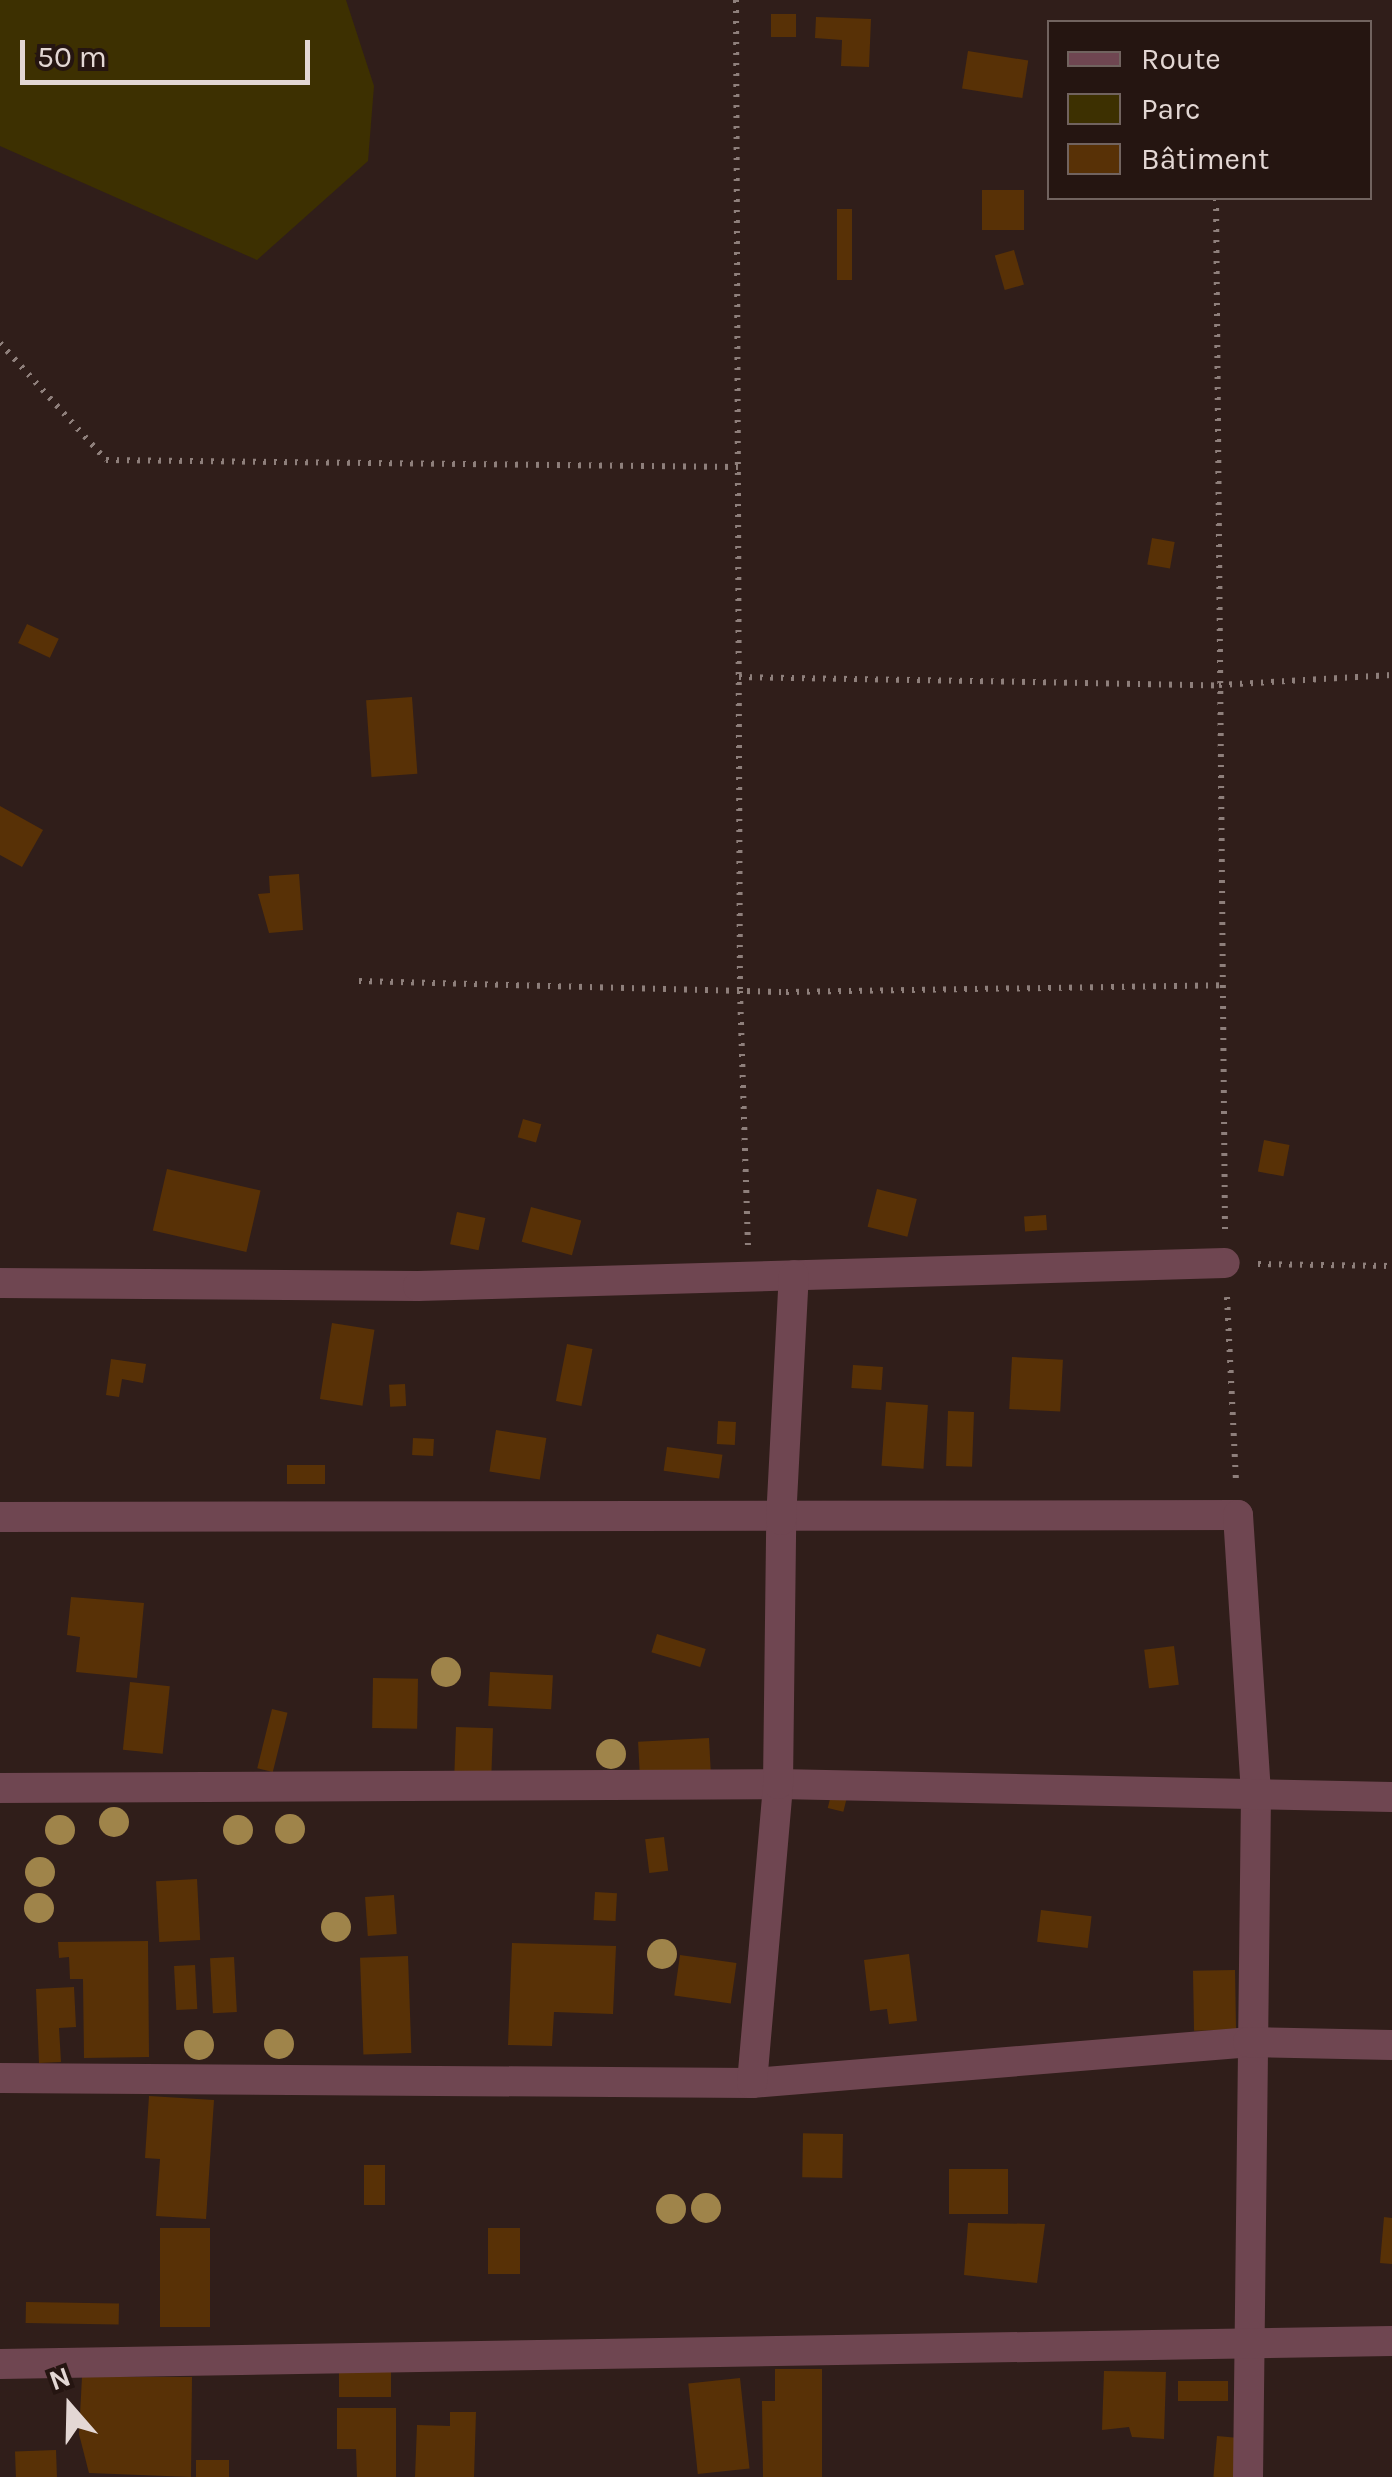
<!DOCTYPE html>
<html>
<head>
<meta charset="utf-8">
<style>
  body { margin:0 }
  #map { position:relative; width:1392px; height:2477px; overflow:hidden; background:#301e1a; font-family:Karla,sans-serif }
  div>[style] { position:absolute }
  .green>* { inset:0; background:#3d3001 }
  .building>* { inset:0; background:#583106; transform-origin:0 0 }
  .path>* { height:6px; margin-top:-3px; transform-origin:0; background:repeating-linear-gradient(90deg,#8e7f7b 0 2.5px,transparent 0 10.5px) }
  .minor>* { height:30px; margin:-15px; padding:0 15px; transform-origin:15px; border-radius:15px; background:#6f4651 }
  .trees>* { width:30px; height:30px; margin:-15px; border-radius:50%; background:#9f844a }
  span { translate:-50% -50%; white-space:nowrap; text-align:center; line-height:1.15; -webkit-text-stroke:10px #251511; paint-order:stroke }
  .legend { position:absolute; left:1047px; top:20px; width:325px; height:180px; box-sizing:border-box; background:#251511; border:2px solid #71635f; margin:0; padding:12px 18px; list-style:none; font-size:30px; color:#e3d7d4 }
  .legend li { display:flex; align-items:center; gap:20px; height:50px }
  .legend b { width:50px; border:2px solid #71635f }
  .north { position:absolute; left:20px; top:2357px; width:100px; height:100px; -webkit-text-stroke:8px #251511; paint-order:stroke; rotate:340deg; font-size:28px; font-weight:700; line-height:40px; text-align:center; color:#e3d7d4 }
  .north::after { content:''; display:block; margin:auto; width:35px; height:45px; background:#e3d7d4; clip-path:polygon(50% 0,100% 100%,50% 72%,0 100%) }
  .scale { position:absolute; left:20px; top:40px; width:290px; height:45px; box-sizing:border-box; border:5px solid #e3d7d4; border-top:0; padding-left:12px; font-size:30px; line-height:35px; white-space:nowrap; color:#e3d7d4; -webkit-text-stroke:8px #251511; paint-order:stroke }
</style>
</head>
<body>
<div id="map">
  <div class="green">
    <i style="clip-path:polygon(0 0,346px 0,374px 86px,368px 161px,257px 260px,0 146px)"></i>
  </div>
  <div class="building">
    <i style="left:796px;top:14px;width:23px;height:25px;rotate:90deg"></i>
    <i style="clip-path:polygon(816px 17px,871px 19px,869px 67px,841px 66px,842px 40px,815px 38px)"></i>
    <i style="left:968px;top:51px;width:61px;height:38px;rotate:9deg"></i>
    <i style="left:982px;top:190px;width:42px;height:40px"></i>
    <i style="left:837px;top:209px;width:15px;height:71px"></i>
    <i style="left:1014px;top:250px;width:36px;height:20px;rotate:74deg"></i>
    <i style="left:1152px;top:538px;width:23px;height:27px;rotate:10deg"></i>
    <i style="left:27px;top:624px;width:35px;height:21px;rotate:25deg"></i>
    <i style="left:412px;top:697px;width:77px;height:46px;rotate:86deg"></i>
    <i style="clip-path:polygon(0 806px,43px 830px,22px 867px,0 855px)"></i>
    <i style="clip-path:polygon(299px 874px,303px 930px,269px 933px,258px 894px,270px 893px,269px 876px)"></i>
    <i style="left:523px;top:1119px;width:19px;height:19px;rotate:16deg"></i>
    <i style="left:1264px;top:1140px;width:26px;height:32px;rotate:11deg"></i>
    <i style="left:167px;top:1169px;width:96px;height:63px;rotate:13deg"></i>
    <i style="left:877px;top:1189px;width:41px;height:39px;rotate:14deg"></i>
    <i style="left:531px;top:1207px;width:52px;height:36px;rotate:15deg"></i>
    <i style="left:457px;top:1212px;width:29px;height:33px;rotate:12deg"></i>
    <i style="left:1046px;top:1215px;width:15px;height:22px;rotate:86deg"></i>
    <i style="left:332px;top:1323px;width:43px;height:77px;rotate:9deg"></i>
    <i style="left:567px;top:1344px;width:26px;height:58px;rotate:11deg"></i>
    <i style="left:1012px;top:1357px;width:51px;height:52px;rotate:3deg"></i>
    <i style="clip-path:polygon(111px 1359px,146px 1364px,143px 1383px,122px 1379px,119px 1397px,106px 1395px)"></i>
    <i style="left:853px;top:1365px;width:30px;height:23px;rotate:4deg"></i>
    <i style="left:405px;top:1384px;width:22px;height:16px;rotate:87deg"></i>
    <i style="left:886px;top:1402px;width:42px;height:64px;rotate:4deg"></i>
    <i style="left:948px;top:1411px;width:26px;height:55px;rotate:2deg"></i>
    <i style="left:718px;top:1421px;width:18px;height:23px;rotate:3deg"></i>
    <i style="left:496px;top:1430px;width:51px;height:42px;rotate:9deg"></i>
    <i style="left:413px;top:1438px;width:21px;height:17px;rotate:3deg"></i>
    <i style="left:667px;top:1447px;width:56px;height:24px;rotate:8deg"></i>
    <i style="left:287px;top:1465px;width:38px;height:19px"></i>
    <i style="clip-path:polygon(71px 1597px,144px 1603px,137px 1678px,76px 1672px,80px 1637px,67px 1635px)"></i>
    <i style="left:657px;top:1634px;width:51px;height:19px;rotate:17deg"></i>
    <i style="left:1174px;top:1646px;width:39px;height:30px;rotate:83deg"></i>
    <i style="left:490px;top:1672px;width:63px;height:34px;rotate:3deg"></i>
    <i style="left:373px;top:1678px;width:45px;height:50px;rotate:1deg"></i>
    <i style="left:130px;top:1682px;width:40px;height:68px;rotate:6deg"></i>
    <i style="left:272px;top:1709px;width:16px;height:61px;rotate:14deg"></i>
    <i style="left:456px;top:1727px;width:37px;height:45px;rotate:2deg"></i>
    <i style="left:709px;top:1738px;width:37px;height:71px;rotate:87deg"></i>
    <i style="left:836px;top:1775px;width:16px;height:34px;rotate:14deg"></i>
    <i style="left:664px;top:1837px;width:34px;height:19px;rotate:83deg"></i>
    <i style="left:197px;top:1879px;width:61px;height:41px;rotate:87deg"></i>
    <i style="left:595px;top:1892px;width:22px;height:28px;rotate:3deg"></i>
    <i style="left:394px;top:1895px;width:39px;height:29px;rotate:86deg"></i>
    <i style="left:1041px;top:1910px;width:51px;height:32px;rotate:7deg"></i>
    <i style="clip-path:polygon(148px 1941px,149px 2057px,84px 2058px,83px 1979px,70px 1979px,69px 1957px,59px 1958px,58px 1942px)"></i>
    <i style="clip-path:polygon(512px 1943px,616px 1946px,613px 2014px,554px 2012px,552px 2046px,508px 2045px)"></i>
    <i style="clip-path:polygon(909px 1954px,917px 2021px,889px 2024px,887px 2009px,870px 2011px,864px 1960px)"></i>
    <i style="left:680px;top:1955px;width:57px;height:41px;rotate:8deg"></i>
    <i style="left:408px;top:1956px;width:97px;height:48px;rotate:88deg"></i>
    <i style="left:234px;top:1957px;width:55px;height:24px;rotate:87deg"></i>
    <i style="left:195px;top:1965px;width:44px;height:21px;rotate:87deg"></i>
    <i style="left:1235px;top:1970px;width:60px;height:42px;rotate:89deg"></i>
    <i style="clip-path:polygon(74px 1987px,76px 2027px,59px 2028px,61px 2062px,39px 2063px,36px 1989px)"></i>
    <i style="clip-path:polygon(149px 2096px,214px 2100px,206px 2219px,156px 2216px,160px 2159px,145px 2158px)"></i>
    <i style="left:843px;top:2134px;width:44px;height:40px;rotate:91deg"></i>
    <i style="left:364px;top:2165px;width:21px;height:40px"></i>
    <i style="left:1008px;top:2169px;width:45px;height:59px;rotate:90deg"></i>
    <i style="clip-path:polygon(1384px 2217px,1392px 2218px,1392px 2264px,1380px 2263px)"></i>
    <i style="clip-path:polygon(968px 2223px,1045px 2224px,1037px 2283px,964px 2275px)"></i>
    <i style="left:160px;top:2228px;width:50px;height:99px"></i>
    <i style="left:488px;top:2228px;width:32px;height:46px"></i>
    <i style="left:26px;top:2302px;width:93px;height:21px;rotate:1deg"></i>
    <i style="left:391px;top:2369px;width:28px;height:52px;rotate:90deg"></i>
    <i style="clip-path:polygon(775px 2369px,822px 2369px,822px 2477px,763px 2477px,762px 2401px,775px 2401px)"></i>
    <i style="clip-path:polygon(1104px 2371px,1166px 2372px,1164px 2439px,1132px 2437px,1129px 2427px,1102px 2430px)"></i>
    <i style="clip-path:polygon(82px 2377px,192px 2377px,191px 2477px,89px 2473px,79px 2434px)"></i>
    <i style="left:740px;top:2378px;width:91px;height:52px;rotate:84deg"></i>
    <i style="left:1178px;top:2381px;width:50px;height:20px"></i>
    <i style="clip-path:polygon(337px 2408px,396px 2408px,396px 2477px,357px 2477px,356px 2449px,337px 2449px)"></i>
    <i style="clip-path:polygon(450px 2412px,476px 2412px,474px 2477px,415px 2477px,417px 2425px,450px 2426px)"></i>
    <i style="left:1217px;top:2436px;width:25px;height:41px;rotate:5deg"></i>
    <i style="left:56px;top:2450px;width:27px;height:41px;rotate:88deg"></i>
    <i style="left:229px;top:2460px;width:17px;height:33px;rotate:90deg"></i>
  </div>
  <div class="path">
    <i style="left:736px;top:0;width:991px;rotate:89.77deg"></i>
    <i style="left:740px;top:991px;width:255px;rotate:88.2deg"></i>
    <i style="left:1216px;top:198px;width:1031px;rotate:89.5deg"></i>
    <i style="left:0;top:343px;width:158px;rotate:47.8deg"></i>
    <i style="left:106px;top:460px;width:632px;rotate:0.63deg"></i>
    <i style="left:739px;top:677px;width:480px;rotate:1deg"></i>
    <i style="left:1219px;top:685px;width:173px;rotate:-3.3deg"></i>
    <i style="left:359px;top:981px;width:427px;rotate:1.5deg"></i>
    <i style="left:786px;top:992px;width:436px;rotate:-0.9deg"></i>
    <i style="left:1258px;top:1264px;width:134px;rotate:0.9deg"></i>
    <i style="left:1227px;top:1297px;width:187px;rotate:87.2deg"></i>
  </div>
  <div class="minor">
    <i style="left:0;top:1283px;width:418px;rotate:0.4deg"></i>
    <i style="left:418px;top:1286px;width:807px;rotate:-1.63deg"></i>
    <i style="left:0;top:1517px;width:1238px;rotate:-0.09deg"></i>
    <i style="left:1238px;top:1515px;width:280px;rotate:86.3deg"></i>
    <i style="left:1256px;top:1794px;width:683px;rotate:90.67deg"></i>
    <i style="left:0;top:1788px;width:778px;rotate:-0.29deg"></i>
    <i style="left:778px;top:1784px;width:614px;rotate:1.21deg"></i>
    <i style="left:0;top:2078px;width:752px;rotate:0.38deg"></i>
    <i style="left:752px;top:2083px;width:498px;rotate:-4.7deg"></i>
    <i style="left:1248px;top:2042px;width:144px;rotate:1.2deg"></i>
    <i style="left:752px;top:2083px;width:300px;rotate:-85deg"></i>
    <i style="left:778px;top:1784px;width:264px;rotate:-89.3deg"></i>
    <i style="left:781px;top:1520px;width:245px;rotate:-87deg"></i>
    <i style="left:0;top:2364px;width:1392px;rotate:-0.95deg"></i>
  </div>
  <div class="trees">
    <i style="left:446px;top:1672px"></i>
    <i style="left:611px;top:1754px"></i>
    <i style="left:114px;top:1822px"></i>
    <i style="left:290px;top:1829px"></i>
    <i style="left:60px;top:1830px"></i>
    <i style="left:238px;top:1830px"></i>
    <i style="left:40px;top:1872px"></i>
    <i style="left:39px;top:1908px"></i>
    <i style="left:336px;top:1927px"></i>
    <i style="left:662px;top:1954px"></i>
    <i style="left:279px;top:2044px"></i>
    <i style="left:199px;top:2045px"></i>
    <i style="left:706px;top:2208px"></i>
    <i style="left:671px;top:2209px"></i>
  </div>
  <ul class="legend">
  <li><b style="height:12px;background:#6f4651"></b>Route</li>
  <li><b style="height:28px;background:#3d3001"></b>Parc</li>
  <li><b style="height:28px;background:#583106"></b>Bâtiment</li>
  </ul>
  <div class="north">N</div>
  <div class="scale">50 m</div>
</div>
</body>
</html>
